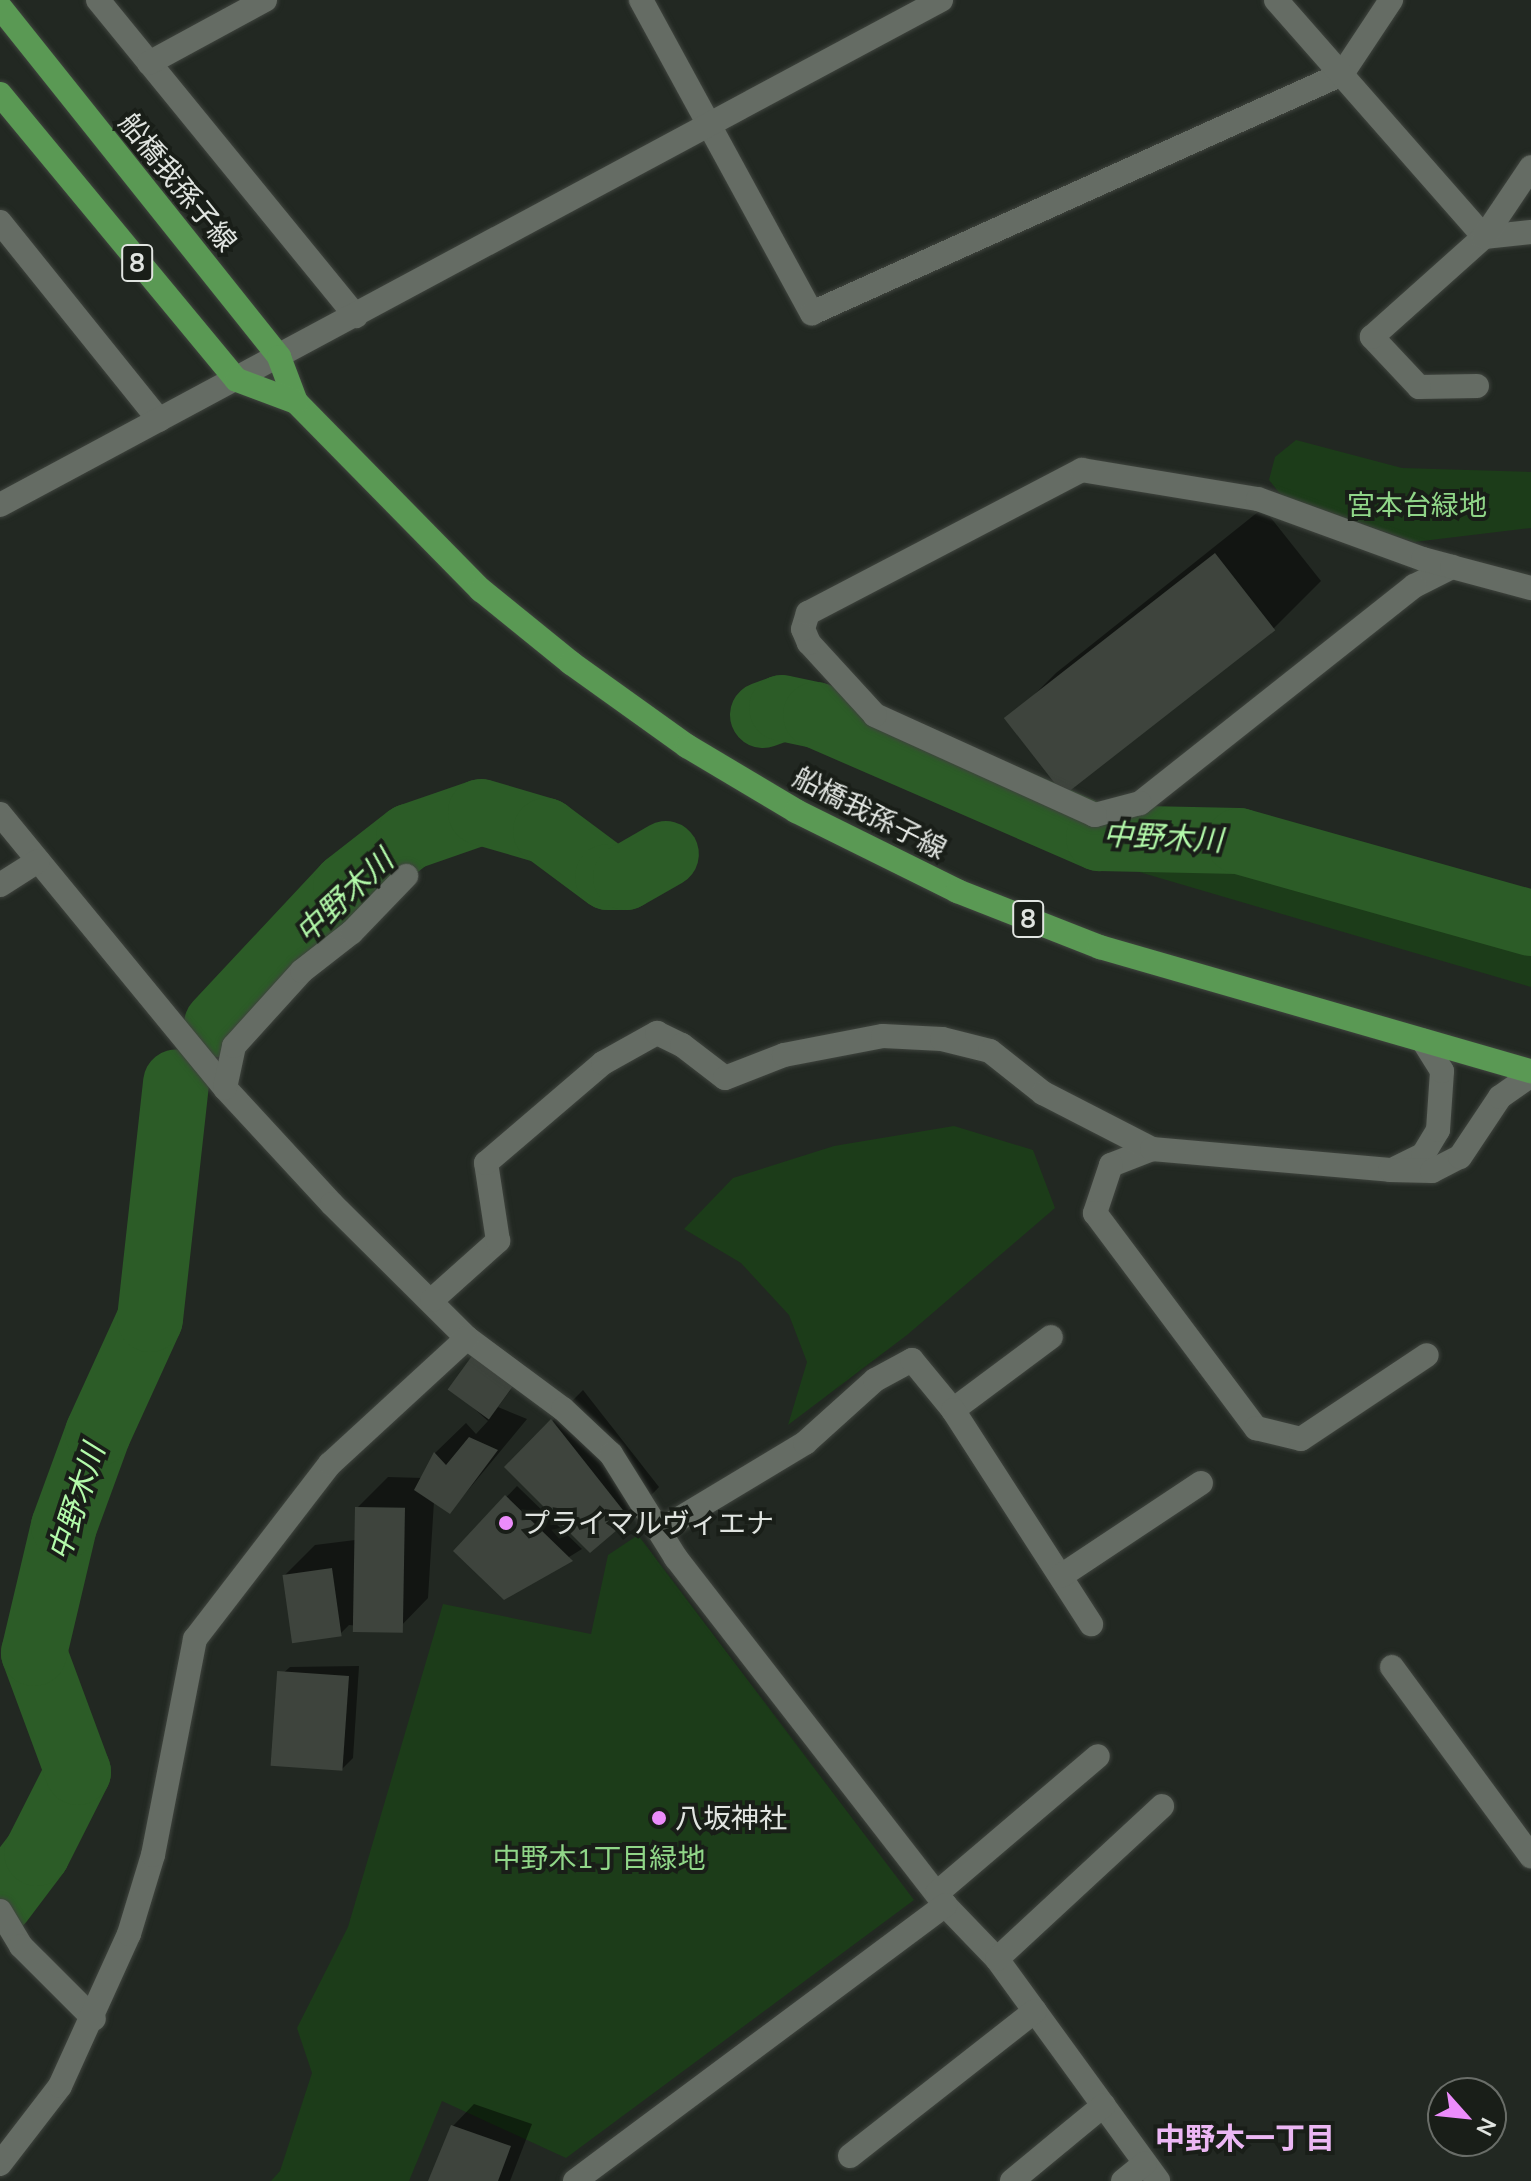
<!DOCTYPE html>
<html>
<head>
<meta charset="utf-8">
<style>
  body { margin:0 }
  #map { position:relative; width:1531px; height:2181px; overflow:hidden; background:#222822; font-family:Mulish,"Noto Sans JP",sans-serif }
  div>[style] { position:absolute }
  .green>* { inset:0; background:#1c3c19 }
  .shadow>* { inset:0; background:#0007 }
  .river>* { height:66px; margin:-33px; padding:0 33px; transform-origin:33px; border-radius:33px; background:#2c5c27 }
  .building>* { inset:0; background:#3e443d; transform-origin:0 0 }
  .roads { filter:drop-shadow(0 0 2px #3f443e) drop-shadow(0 0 2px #3f443e) }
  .minor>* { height:24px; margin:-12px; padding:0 12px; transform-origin:12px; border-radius:12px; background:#656c64 }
  .major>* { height:24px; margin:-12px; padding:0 12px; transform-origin:12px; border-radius:12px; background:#5a9954 }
  .dots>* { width:22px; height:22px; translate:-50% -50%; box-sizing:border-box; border:4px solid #191e18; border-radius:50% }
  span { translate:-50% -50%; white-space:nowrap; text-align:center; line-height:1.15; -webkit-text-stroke:8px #191e18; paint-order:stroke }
  .shield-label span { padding:2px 6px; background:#191e18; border:2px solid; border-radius:6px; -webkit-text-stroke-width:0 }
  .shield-label { font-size:26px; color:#e0e4e0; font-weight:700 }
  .street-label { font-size:28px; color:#e0e4e0 }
  .park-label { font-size:28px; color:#90d688 }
  .poi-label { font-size:28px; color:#e0e4e0 }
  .left { translate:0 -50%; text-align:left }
  .water-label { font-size:30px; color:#b3faaa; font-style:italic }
  .neighbourhood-label { font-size:30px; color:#ecb7f4; font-weight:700 }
  .north { position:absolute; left:1427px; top:2077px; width:80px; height:80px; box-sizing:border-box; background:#191e18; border:2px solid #696d68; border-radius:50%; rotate:117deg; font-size:22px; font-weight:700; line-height:32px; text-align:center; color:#e0e4e0 }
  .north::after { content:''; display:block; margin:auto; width:28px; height:36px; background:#ec8cfb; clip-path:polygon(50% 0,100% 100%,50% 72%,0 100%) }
</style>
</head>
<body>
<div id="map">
  <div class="green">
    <i style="clip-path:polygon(1296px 440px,1402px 468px,1531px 472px,1531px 528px,1414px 542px,1281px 495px,1269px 480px,1275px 457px)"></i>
    <i style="clip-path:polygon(1202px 859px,1531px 952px,1531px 987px,1112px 864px)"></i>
    <i style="clip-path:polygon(954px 1126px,1033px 1150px,1055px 1208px,907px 1335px,788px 1425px,807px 1362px,789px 1315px,741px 1263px,684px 1229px,733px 1178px,834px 1146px)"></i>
    <i style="clip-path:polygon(638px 1535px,914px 1900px,566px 2158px,442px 2101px,409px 2181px,271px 2181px,280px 2171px,312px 2073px,297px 2028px,348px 1927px,443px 1604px,591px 1634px,608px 1555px)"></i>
  </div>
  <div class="shadow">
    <i style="clip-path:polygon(1263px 508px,1321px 581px,1274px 628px,1066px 793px,1009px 720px,1056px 673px)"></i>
    <i style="clip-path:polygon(489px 1339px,527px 1367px,498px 1407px,527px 1419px,450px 1512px,434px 1501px,428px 1598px,398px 1629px,349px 1625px,340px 1634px,284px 1576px,315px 1545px,355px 1540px,357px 1508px,388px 1477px,423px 1478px,435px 1453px,466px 1423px,476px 1434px,488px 1421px,452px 1389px)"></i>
    <i style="clip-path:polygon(583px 1390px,659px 1487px,629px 1518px,507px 1467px)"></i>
    <i style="clip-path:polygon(517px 1486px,582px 1549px,504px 1597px,456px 1550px)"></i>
    <i style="clip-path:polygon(359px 1666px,353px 1758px,342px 1769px,279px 1677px,290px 1667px)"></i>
    <i style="clip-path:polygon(474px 2104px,532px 2124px,510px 2181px,430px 2181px,453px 2126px)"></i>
  </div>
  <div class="river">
    <i style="left:763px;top:715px;width:20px;rotate:-20deg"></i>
    <i style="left:782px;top:708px;width:35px;rotate:12deg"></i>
    <i style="left:816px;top:715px;width:309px;rotate:23.5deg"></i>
    <i style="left:1099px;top:838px;width:140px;rotate:1.2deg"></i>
    <i style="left:1239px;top:841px;width:303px;rotate:15.7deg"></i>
    <i style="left:217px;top:1024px;width:189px;rotate:-46.9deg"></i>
    <i style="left:346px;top:886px;width:80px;rotate:-37.9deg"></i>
    <i style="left:409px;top:837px;width:76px;rotate:-19.1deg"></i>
    <i style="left:481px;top:812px;width:68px;rotate:16.3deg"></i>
    <i style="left:546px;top:831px;width:77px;rotate:36.6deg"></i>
    <i style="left:608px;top:877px;width:18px"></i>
    <i style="left:626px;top:877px;width:46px;rotate:-29.9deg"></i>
    <i style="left:0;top:1902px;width:61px;rotate:-52.9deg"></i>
    <i style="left:37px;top:1853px;width:91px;rotate:-63.2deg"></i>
    <i style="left:78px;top:1772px;width:127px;rotate:-110.3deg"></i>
    <i style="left:34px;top:1653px;width:130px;rotate:-76.7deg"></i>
    <i style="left:64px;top:1526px;width:99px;rotate:-69.9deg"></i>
    <i style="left:98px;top:1433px;width:125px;rotate:-65.5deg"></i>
    <i style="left:150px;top:1319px;width:238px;rotate:-83.7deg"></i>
  </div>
  <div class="building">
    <i style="left:1215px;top:553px;width:98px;height:268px;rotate:52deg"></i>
    <i style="left:477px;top:1349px;width:51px;height:50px;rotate:36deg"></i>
    <i style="clip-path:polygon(551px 1419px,630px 1519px,590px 1553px,504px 1467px)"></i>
    <i style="clip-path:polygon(469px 1437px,498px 1450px,450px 1514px,414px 1490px,434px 1452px,446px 1465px)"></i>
    <i style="clip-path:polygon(505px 1495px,573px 1561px,504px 1600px,453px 1551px)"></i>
    <i style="left:355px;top:1507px;width:50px;height:125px;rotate:1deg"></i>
    <i style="left:332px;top:1568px;width:69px;height:50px;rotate:82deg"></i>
    <i style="left:349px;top:1676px;width:95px;height:72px;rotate:94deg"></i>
    <i style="clip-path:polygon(451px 2125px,511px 2146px,498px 2181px,428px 2181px)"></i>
  </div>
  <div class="roads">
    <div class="minor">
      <i style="left:98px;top:0;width:408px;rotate:50.8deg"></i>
      <i style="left:641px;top:0;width:357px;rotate:61.4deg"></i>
      <i style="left:812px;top:313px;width:581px;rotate:-24.27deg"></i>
      <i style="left:1342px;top:74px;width:89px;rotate:-56.5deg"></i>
      <i style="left:1276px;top:0;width:315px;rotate:48.7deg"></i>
      <i style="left:1484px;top:237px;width:47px;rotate:-6.1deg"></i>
      <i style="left:149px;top:63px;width:132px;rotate:-28.5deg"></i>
      <i style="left:0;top:222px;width:254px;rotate:51.2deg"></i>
      <i style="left:1477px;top:386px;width:58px;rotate:179deg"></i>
      <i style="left:1419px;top:387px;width:69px;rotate:-133.2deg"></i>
      <i style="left:1372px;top:337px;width:150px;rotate:-41.8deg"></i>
      <i style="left:1484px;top:237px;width:84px;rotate:-56.1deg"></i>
      <i style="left:0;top:505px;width:1068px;rotate:-28.22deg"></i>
      <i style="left:1452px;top:567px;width:42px;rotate:153.4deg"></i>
      <i style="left:1414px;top:586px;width:350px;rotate:141.6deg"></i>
      <i style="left:1140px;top:803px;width:47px;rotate:165.1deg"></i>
      <i style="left:1095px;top:815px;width:242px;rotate:-155.6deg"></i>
      <i style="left:875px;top:715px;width:98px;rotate:-132.5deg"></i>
      <i style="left:809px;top:643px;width:15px;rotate:-113deg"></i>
      <i style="left:803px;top:629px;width:17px;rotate:-73deg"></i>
      <i style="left:808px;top:613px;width:309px;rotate:-27.6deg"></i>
      <i style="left:1082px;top:470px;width:178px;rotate:9.4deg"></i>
      <i style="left:1258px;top:499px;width:176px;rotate:20deg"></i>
      <i style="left:1423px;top:559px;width:30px;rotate:15deg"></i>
      <i style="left:1452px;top:567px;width:82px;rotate:14.9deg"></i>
      <i style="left:0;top:814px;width:355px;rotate:50.6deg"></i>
      <i style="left:225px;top:1088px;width:158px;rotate:47.3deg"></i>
      <i style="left:332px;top:1204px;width:190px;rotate:44.8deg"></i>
      <i style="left:467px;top:1338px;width:119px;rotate:36.5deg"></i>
      <i style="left:563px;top:1409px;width:66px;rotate:43.2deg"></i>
      <i style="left:611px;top:1454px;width:123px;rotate:58deg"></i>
      <i style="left:676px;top:1558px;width:439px;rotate:52.2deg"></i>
      <i style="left:945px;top:1905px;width:75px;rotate:46.1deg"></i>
      <i style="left:997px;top:1959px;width:274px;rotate:54deg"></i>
      <i style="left:0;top:885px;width:45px;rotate:-32.3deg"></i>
      <i style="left:225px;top:1088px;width:43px;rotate:-77.9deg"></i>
      <i style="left:234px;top:1046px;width:101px;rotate:-47.8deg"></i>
      <i style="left:302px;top:971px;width:63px;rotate:-38deg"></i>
      <i style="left:352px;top:932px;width:78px;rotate:-46deg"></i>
      <i style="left:1152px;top:1149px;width:44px;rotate:158.7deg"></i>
      <i style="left:1111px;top:1165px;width:51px;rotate:108.4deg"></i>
      <i style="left:1095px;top:1213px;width:269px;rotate:53.2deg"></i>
      <i style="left:1256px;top:1428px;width:46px;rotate:13.7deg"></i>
      <i style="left:1301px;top:1439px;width:151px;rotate:-33.7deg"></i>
      <i style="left:1396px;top:1168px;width:30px;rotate:-26deg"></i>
      <i style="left:1423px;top:1155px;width:29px;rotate:-59deg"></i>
      <i style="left:1438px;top:1130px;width:59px;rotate:-86.1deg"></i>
      <i style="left:1442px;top:1071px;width:36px;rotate:-122deg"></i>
      <i style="left:432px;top:1300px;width:89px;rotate:-41.8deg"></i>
      <i style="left:498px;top:1241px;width:79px;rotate:-98.7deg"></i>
      <i style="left:486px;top:1163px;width:154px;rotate:-40.5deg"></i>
      <i style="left:603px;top:1063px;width:62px;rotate:-29.1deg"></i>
      <i style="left:657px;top:1033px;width:28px;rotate:26deg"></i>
      <i style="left:682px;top:1045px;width:54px;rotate:37.5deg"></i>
      <i style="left:725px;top:1078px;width:63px;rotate:-21.3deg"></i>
      <i style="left:784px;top:1055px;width:101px;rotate:-10.9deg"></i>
      <i style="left:883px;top:1036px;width:59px;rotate:2.9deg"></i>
      <i style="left:942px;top:1039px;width:49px;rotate:14deg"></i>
      <i style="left:990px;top:1051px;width:68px;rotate:38.4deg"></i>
      <i style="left:1043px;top:1093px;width:123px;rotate:27.2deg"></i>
      <i style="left:1152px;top:1149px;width:239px;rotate:5deg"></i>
      <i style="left:1390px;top:1170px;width:42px;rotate:1.4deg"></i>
      <i style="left:1432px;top:1171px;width:31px;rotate:-27deg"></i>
      <i style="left:1460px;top:1157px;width:72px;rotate:-56.3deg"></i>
      <i style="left:1500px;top:1097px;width:38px;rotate:-35deg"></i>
      <i style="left:953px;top:1410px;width:122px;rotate:-36.7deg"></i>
      <i style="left:662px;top:1529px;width:167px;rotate:-31deg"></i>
      <i style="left:805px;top:1443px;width:94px;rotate:-42deg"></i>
      <i style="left:875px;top:1380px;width:42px;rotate:-28.4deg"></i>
      <i style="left:912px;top:1360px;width:65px;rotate:50.6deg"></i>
      <i style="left:953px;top:1410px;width:255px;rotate:57.2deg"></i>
      <i style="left:1061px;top:1576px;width:168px;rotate:-33.6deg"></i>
      <i style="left:1392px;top:1667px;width:235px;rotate:53.7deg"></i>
      <i style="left:937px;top:1893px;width:211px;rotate:-40.4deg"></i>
      <i style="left:0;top:1911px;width:41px;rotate:59deg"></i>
      <i style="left:21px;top:1946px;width:103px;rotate:45deg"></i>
      <i style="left:997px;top:1959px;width:225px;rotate:-42.8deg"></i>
      <i style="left:850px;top:2156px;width:235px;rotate:-38.1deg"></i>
      <i style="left:0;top:2164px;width:98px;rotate:-52.4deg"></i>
      <i style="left:60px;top:2086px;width:167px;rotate:-65.6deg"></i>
      <i style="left:129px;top:1934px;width:83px;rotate:-73.1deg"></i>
      <i style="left:153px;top:1855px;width:220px;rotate:-79deg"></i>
      <i style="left:195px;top:1639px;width:221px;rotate:-52.4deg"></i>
      <i style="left:330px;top:1464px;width:186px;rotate:-42.6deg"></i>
      <i style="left:575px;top:2181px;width:462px;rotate:-36.7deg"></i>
      <i style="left:1012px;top:2181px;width:119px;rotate:-39.6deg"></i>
      <i style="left:1123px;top:2181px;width:28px;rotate:-39deg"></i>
    </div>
    <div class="major">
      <i style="left:0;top:7px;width:448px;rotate:51.4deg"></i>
      <i style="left:279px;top:357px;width:48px;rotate:69.3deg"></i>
      <i style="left:296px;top:402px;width:264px;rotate:45.5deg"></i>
      <i style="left:481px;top:590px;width:116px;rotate:39deg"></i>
      <i style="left:571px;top:663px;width:143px;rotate:35.6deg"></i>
      <i style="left:687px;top:746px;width:127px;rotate:30.8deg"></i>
      <i style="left:796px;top:811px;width:180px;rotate:26.4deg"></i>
      <i style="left:957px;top:891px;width:154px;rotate:21.4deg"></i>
      <i style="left:1100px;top:947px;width:448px;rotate:16.1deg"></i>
      <i style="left:0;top:94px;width:371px;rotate:50.4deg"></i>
      <i style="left:237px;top:380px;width:63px;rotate:20.4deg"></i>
    </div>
  </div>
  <div class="dots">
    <i style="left:506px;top:1523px;background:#ec8cfb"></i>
    <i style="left:659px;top:1818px;background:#ec8cfb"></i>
  </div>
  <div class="shield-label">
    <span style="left:137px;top:263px">8</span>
    <span style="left:1028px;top:919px">8</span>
  </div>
  <div class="street-label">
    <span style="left:178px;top:182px;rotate:51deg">船橋我孫子線</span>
    <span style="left:870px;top:813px;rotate:27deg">船橋我孫子線</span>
  </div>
  <div class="park-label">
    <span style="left:1417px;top:505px">宮本台緑地</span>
    <span style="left:599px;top:1858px">中野木1丁目緑地</span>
  </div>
  <div class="poi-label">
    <span class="left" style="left:522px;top:1523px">プライマルヴィエナ</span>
    <span class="left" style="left:675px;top:1818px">八坂神社</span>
  </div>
  <div class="water-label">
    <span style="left:1163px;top:837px;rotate:3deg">中野木川</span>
    <span style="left:344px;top:896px;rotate:-43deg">中野木川</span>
    <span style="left:76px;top:1502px;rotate:-72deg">中野木川</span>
  </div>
  <div class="neighbourhood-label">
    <span style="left:1245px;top:2138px">中野木一丁目</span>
  </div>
  <div class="north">N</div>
</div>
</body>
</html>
